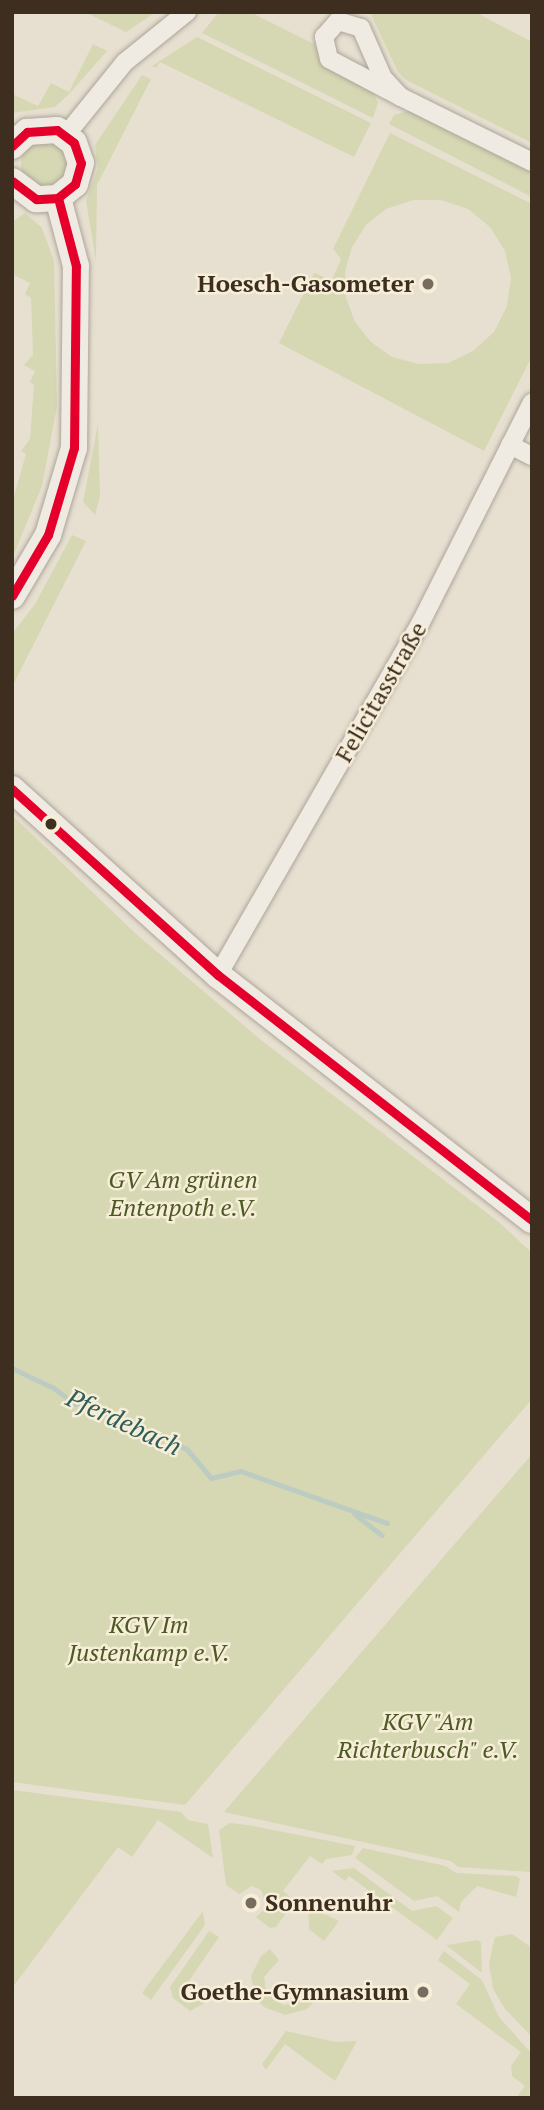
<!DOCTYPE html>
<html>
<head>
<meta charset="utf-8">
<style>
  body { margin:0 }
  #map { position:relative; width:544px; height:2110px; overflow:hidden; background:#e7e0d1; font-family:"PT Serif",serif }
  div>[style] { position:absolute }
  .green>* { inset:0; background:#d6d7b3 }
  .round { border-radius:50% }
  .stream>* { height:4.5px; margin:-2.25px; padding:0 2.25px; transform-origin:2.25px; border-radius:2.25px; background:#bcccc2 }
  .roads { filter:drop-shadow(0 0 2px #ada599) drop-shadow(0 0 2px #ada599) }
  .street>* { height:18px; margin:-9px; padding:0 9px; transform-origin:9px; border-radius:9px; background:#efebe3 }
  .secondary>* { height:26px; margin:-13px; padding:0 13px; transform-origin:13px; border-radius:13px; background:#efebe3 }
  .bus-1>* { height:9px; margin:-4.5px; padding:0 4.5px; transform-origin:4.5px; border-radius:4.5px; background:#e4002b }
  .dots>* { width:19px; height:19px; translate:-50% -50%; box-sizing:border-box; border:4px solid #f7eed8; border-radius:50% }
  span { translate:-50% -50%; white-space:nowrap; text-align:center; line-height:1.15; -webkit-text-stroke:5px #f7eed8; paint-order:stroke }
  .poi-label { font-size:24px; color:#3d2e20; font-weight:700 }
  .right { translate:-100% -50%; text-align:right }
  .left { translate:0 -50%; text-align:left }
  .street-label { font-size:24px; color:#3d2e20 }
  .park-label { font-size:24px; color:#4d5a26; font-style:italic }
  .water-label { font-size:26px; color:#2f5d5a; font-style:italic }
  .frame { position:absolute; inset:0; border:14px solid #3d2e20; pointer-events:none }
</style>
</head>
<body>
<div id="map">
  <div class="green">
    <i style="clip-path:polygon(85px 12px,156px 12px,126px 32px)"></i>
    <i style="clip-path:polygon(219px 12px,250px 12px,314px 44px,327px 67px,372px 90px,378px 103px,373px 118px,202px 33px)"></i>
    <i style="clip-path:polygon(370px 12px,475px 12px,532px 42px,532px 143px,406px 80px,398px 72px)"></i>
    <i style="clip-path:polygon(197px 37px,371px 123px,354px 157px,160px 62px,156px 68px,152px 66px)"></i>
    <i style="clip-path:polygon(93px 44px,107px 51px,69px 94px,55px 107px,12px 113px,12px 94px,38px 106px,51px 83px,69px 92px)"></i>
    <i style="clip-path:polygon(142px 75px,151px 79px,97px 185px,96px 261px,86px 201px,98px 168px,95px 145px)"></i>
    <i style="clip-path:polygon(412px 110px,532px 169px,532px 197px,389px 124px,394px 115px)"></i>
    <i style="clip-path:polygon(evenodd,390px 133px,532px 204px,532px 356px,484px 451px,279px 343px,314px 273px,332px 280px,341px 259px,333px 249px,390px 133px,413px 200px,441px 200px,468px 209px,490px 227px,505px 251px,511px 278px,507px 306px,494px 332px,473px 351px,448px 363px,419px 364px,392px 357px,371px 342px,355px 322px,346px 298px,345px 272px,352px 247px,366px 225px,386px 209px,413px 200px)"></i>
    <i class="round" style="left:21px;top:141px;width:46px;height:46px"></i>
    <i style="clip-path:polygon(25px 213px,42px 228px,54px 261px,57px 406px,42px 486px,12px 559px,12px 503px,26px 454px,21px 451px,30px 439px,34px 385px,30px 382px,35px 371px,24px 365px,33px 355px,31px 298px,25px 294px,30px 283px,12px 274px,12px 222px)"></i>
    <i style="clip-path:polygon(98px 424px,100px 496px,95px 515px,83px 502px)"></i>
    <i style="clip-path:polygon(72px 535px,86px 541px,13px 685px,12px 634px,35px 604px)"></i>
    <i style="clip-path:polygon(12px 815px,135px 933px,261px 1040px,500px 1223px,532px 1253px,532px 1399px,185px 1805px,12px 1782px)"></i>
    <i style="clip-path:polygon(532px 1454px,532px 1872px,458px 1867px,451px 1861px,224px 1812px)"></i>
    <i style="clip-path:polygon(12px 1790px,181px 1812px,188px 1820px,208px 1824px,213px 1858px,158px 1820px,132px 1857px,118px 1847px,12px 1988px)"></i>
    <i style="clip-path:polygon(230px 1823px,248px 1825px,355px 1846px,352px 1855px,326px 1859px,322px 1864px,310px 1856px,283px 1891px,295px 1901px,276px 1927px,270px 1928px,256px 1917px,267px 1907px,261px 1890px,252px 1886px,239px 1894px,226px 1885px,219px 1830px)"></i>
    <i style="clip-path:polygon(363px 1848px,446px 1866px,456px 1873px,516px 1876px,520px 1879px,516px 1897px,477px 1886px,461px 1902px,459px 1912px,437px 1896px,414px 1901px,355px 1858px)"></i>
    <i style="clip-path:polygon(354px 1868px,412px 1911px,436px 1906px,453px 1918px,437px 1940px,349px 1876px,345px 1881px,332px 1871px)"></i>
    <i style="clip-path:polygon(308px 1906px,339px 1921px,324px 1941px,309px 1929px)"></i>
    <i style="clip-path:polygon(203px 1911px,205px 1925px,151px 2000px,142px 1993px)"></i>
    <i style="clip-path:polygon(209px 1931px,219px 1937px,184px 1988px,205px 2003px,190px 2011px,173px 1998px,170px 1987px)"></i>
    <i style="clip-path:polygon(512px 1934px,532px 1948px,532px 2037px,505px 2009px,493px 1989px,489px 1963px,495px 1937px)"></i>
    <i style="clip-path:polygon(478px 1940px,481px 1943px,482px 1973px,446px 1945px)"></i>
    <i style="clip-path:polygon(270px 1949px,279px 1960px,264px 1977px,266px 1992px,284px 2005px,298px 2002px,306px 1994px,315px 2001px,307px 2009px,285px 2015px,264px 2007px,256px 1999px,251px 1976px,261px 1956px)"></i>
    <i style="clip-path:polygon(444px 1951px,482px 1980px,499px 2017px,532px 2054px,529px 2098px,516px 2098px,525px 2086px,512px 2076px,511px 2066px,521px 2052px,456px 2004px,470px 1984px,438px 1960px)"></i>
    <i style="clip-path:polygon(286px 2031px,336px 2042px,357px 2041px,335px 2081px,285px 2044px,266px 2070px,262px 2064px)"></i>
  </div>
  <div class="stream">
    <i style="left:12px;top:1368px;width:47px;rotate:25.5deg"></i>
    <i style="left:54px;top:1388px;width:26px;rotate:37deg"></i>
    <i style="left:75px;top:1404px;width:14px"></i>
    <i style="left:89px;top:1404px;width:108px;rotate:24.7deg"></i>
    <i style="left:187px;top:1449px;width:38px;rotate:50deg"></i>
    <i style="left:211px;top:1478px;width:31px;rotate:-13deg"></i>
    <i style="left:241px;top:1471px;width:155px;rotate:19.6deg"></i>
    <i style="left:355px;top:1514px;width:34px;rotate:38deg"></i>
  </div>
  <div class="roads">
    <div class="street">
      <i style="left:338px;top:21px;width:24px;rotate:17deg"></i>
      <i style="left:361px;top:28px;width:55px;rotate:66.3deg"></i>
      <i style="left:383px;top:78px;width:26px;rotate:47deg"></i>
      <i style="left:401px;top:97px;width:81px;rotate:-152.2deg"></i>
      <i style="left:329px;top:59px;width:23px;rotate:-103deg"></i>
      <i style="left:324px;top:37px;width:21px;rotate:-49deg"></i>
      <i style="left:401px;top:97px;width:146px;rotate:26.4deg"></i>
      <i style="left:66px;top:135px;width:94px;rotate:-51.1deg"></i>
      <i style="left:125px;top:62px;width:80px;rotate:-38.9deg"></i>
      <i style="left:510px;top:445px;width:25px;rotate:27deg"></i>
      <i style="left:218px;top:975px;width:407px;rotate:-60.1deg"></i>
      <i style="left:421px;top:622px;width:246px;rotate:-63.2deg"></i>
    </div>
    <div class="secondary">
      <i style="left:12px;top:146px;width:21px;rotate:-43deg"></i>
      <i style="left:27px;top:132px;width:30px;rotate:-4deg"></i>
      <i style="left:57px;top:130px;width:21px;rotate:37deg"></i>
      <i style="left:74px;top:143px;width:21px;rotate:71deg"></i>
      <i style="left:81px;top:163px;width:22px;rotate:106deg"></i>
      <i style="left:75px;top:184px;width:22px;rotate:141deg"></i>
      <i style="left:58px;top:198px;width:22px;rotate:177deg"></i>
      <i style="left:36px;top:199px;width:30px;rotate:-143deg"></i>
      <i style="left:12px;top:596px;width:71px;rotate:-59.5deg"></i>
      <i style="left:48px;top:535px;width:91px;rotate:-73.4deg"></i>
      <i style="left:74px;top:448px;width:182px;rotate:-89.4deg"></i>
      <i style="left:76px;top:266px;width:70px;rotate:-104.8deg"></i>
      <i style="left:12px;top:789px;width:278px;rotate:42.1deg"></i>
      <i style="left:218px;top:975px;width:398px;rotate:38deg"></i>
    </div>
  </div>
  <div class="bus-1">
    <i style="left:12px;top:146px;width:21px;rotate:-43deg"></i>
    <i style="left:27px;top:132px;width:30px;rotate:-4deg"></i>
    <i style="left:57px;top:130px;width:21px;rotate:37deg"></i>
    <i style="left:74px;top:143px;width:21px;rotate:71deg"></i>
    <i style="left:81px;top:163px;width:22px;rotate:106deg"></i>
    <i style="left:75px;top:184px;width:22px;rotate:141deg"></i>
    <i style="left:58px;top:198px;width:22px;rotate:177deg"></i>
    <i style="left:36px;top:199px;width:30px;rotate:-143deg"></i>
    <i style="left:12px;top:596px;width:71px;rotate:-59.5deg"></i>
    <i style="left:48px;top:535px;width:91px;rotate:-73.4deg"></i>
    <i style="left:74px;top:448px;width:182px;rotate:-89.4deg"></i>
    <i style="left:76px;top:266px;width:70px;rotate:-104.8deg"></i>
    <i style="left:12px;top:789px;width:278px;rotate:42.1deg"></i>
    <i style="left:218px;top:975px;width:398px;rotate:38deg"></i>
  </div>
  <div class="dots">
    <i style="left:428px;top:284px;background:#786c5e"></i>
    <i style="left:51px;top:824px;background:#3d2e20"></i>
    <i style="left:251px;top:1903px;background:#786c5e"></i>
    <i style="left:423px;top:1992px;background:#786c5e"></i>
  </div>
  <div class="poi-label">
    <span class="right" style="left:414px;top:284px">Hoesch-Gasometer</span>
    <span class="left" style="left:265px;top:1903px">Sonnenuhr</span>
    <span class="right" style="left:409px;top:1992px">Goethe-Gymnasium</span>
  </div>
  <div class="street-label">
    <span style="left:381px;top:692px;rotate:-60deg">Felicitasstraße</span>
  </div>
  <div class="park-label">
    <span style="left:183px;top:1194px">GV Am grünen<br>Entenpoth e.V.</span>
    <span style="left:149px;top:1639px">KGV Im<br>Justenkamp e.V.</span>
    <span style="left:428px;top:1736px">KGV "Am<br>Richterbusch" e.V.</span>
  </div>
  <div class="water-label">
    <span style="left:124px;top:1422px;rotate:25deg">Pferdebach</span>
  </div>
  <div class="frame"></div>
</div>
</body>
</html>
